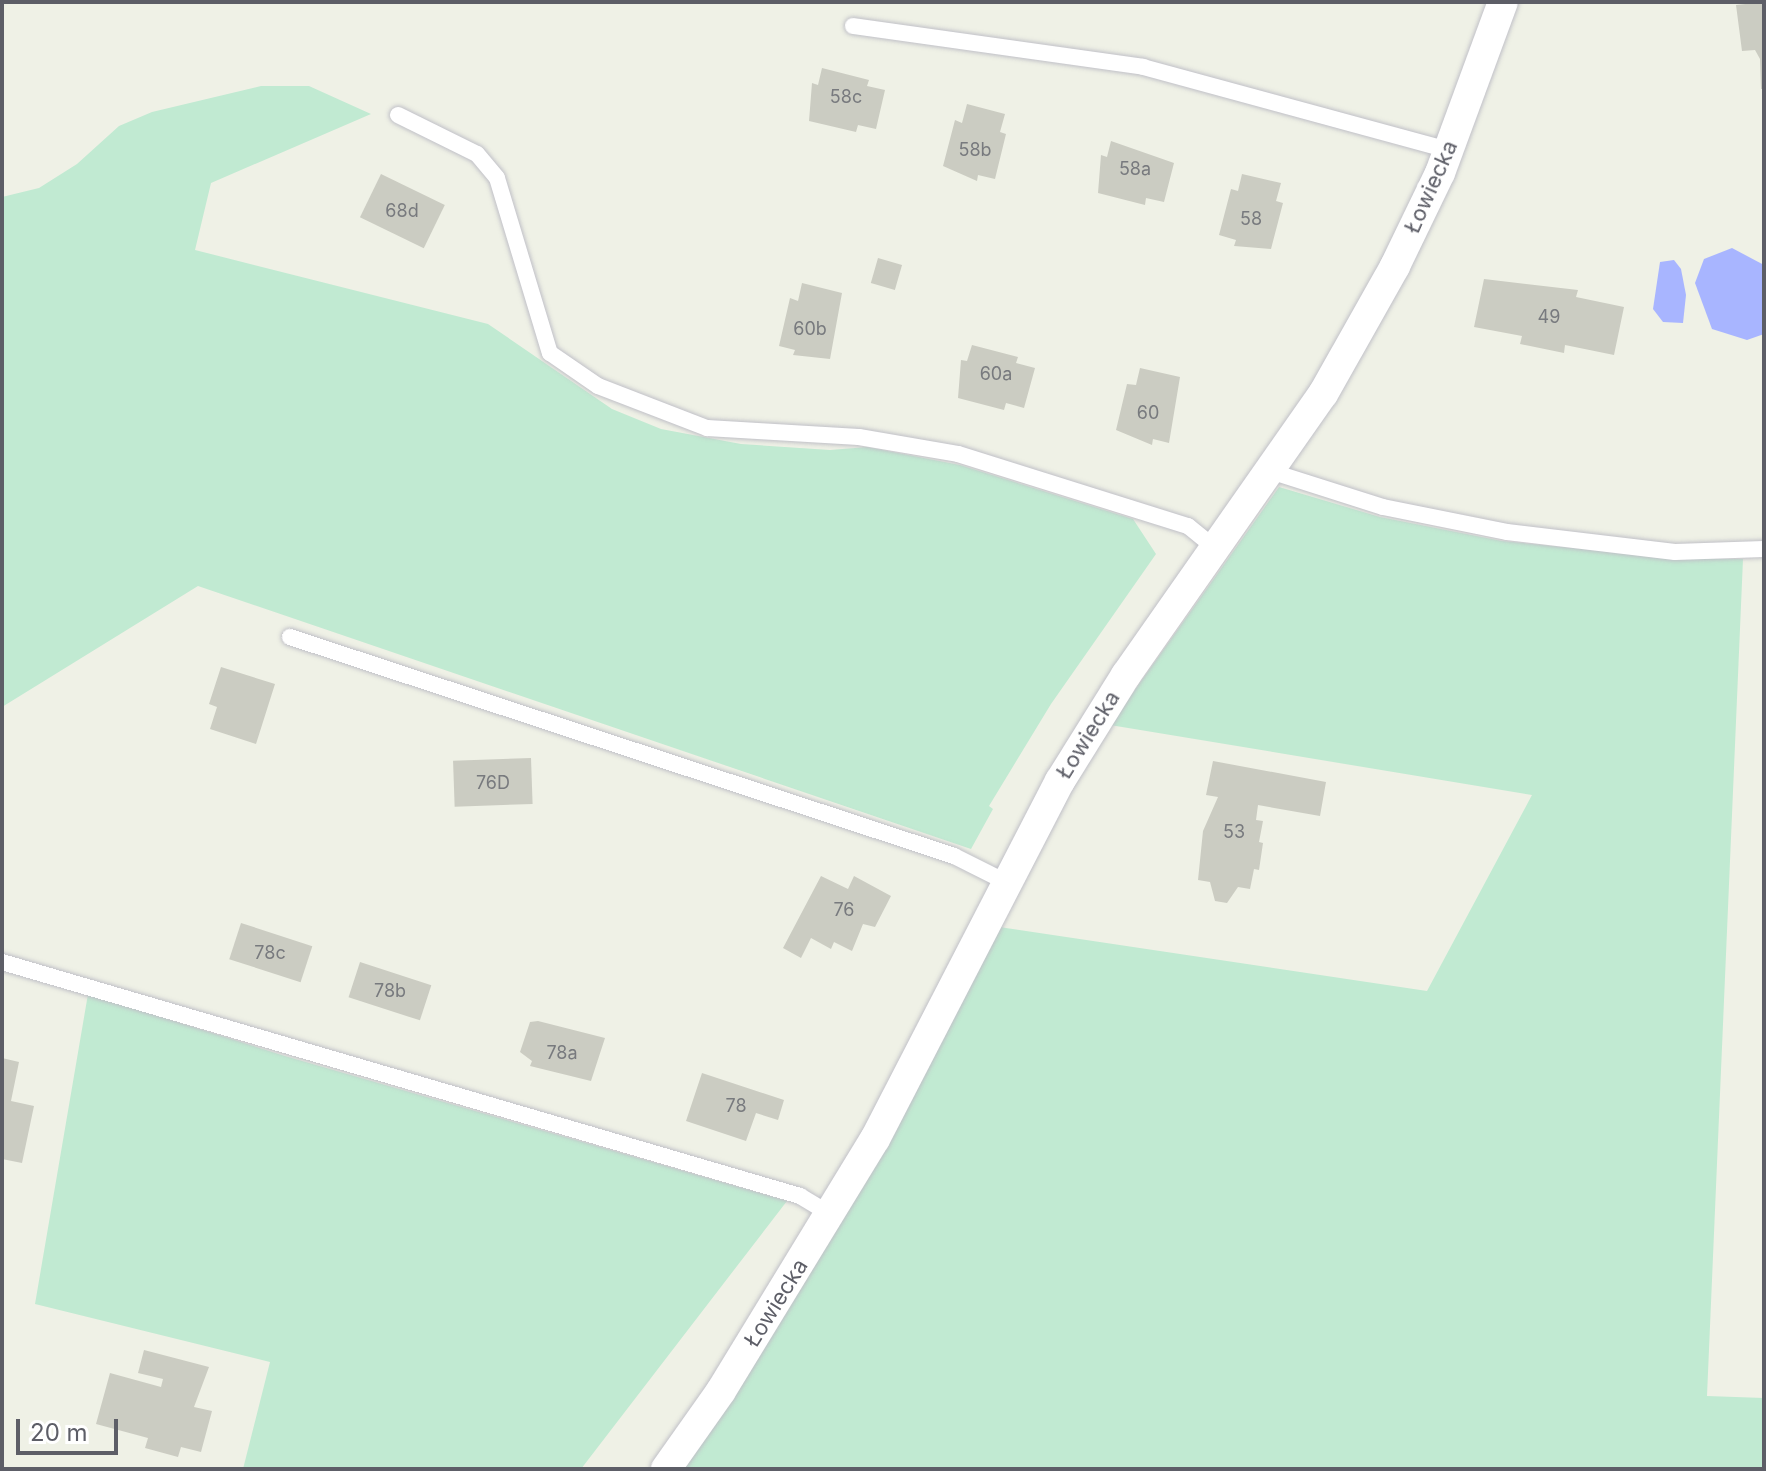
<!DOCTYPE html>
<html>
<head>
<meta charset="utf-8">
<style>
  body { margin:0 }
  #map { position:relative; width:1766px; height:1471px; overflow:hidden; background:#eff1e6; font-family:Inter,sans-serif }
  div>[style] { position:absolute }
  .green>* { inset:0; background:#c1ead2 }
  .water>* { inset:0; background:#a8b5ff }
  .building>* { inset:0; background:#cbccc2; transform-origin:0 0 }
  .roads { filter:drop-shadow(0 0 2px #c0c0c7) drop-shadow(0 0 2px #c0c0c7) }
  .service>* { height:16px; margin:-8px; padding:0 8px; transform-origin:8px; border-radius:8px; background:#fff }
  .minor>* { height:30px; margin:-15px; padding:0 15px; transform-origin:15px; border-radius:15px; background:#fff }
  span { translate:-50% -50%; white-space:nowrap; text-align:center; line-height:1.15; -webkit-text-stroke:8px #fff; paint-order:stroke }
  .number-label { font-size:18px; color:#787a7e }
  .number-label span { -webkit-text-stroke-width:0 }
  .street-label { font-size:22px; color:#5d5e67 }
  .frame { position:absolute; inset:0; border:4px solid #5d5e67; pointer-events:none }
  .scale { position:absolute; left:16px; top:1419px; width:102px; height:36px; box-sizing:border-box; border:4px solid #5d5e67; border-top:0; padding-left:10px; font-size:24px; line-height:28px; white-space:nowrap; color:#5d5e67; -webkit-text-stroke:6px #fff; paint-order:stroke }
</style>
</head>
<body>
<div id="map">
  <div class="green">
    <i style="clip-path:polygon(261px 86px,309px 86px,371px 114px,211px 183px,195px 250px,488px 324px,612px 409px,661px 429px,741px 444px,830px 450px,867px 447px,960px 465px,1133px 519px,1156px 554px,1051px 704px,989px 806px,993px 809px,971px 849px,198px 586px,2px 707px,2px 197px,39px 188px,77px 164px,119px 126px,152px 112px)"></i>
    <i style="clip-path:polygon(1279px 487px,1380px 517px,1502px 541px,1674px 558px,1743px 559px,1707px 1396px,1764px 1398px,1764px 1469px,681px 1469px,999px 927px,1427px 991px,1532px 795px,1110px 725px)"></i>
    <i style="clip-path:polygon(88px 994px,285px 1056px,787px 1201px,581px 1469px,243px 1469px,270px 1362px,35px 1304px)"></i>
  </div>
  <div class="water">
    <i style="clip-path:polygon(1732px 248px,1764px 265px,1764px 334px,1747px 340px,1712px 329px,1695px 283px,1704px 259px)"></i>
    <i style="clip-path:polygon(1674px 260px,1681px 269px,1686px 295px,1683px 323px,1663px 322px,1653px 309px,1660px 262px)"></i>
  </div>
  <div class="building">
    <i style="clip-path:polygon(1764px 2px,1764px 89px,1761px 89px,1760px 59px,1755px 50px,1742px 51px,1736px 5px)"></i>
    <i style="clip-path:polygon(822px 68px,869px 80px,867px 86px,885px 90px,876px 129px,858px 125px,856px 132px,809px 121px,812px 83px,818px 85px)"></i>
    <i style="clip-path:polygon(967px 104px,1005px 114px,1000px 132px,1006px 134px,995px 179px,978px 175px,977px 181px,943px 166px,955px 120px,962px 123px)"></i>
    <i style="clip-path:polygon(1111px 141px,1174px 163px,1164px 202px,1146px 198px,1145px 205px,1098px 193px,1101px 155px,1107px 157px)"></i>
    <i style="left:381px;top:174px;width:71px;height:48px;rotate:26deg"></i>
    <i style="clip-path:polygon(1242px 174px,1281px 183px,1276px 201px,1283px 203px,1271px 249px,1234px 246px,1236px 240px,1219px 235px,1231px 189px,1238px 191px)"></i>
    <i style="left:878px;top:258px;width:25px;height:26px;rotate:16deg"></i>
    <i style="clip-path:polygon(1484px 279px,1578px 290px,1576px 297px,1624px 307px,1614px 355px,1565px 345px,1564px 353px,1520px 344px,1522px 336px,1474px 327px)"></i>
    <i style="clip-path:polygon(802px 283px,842px 293px,830px 359px,793px 355px,795px 350px,779px 346px,790px 298px,798px 301px)"></i>
    <i style="clip-path:polygon(972px 345px,1018px 357px,1016px 363px,1035px 368px,1024px 408px,1006px 403px,1004px 410px,958px 398px,961px 360px,967px 361px)"></i>
    <i style="clip-path:polygon(1140px 368px,1180px 377px,1169px 443px,1153px 439px,1152px 445px,1116px 430px,1127px 384px,1136px 385px)"></i>
    <i style="clip-path:polygon(221px 667px,275px 684px,256px 744px,210px 729px,217px 707px,209px 704px)"></i>
    <i style="left:531px;top:758px;width:46px;height:78px;rotate:88deg"></i>
    <i style="clip-path:polygon(1213px 761px,1326px 782px,1320px 816px,1258px 805px,1256px 820px,1263px 821px,1259px 842px,1263px 843px,1259px 870px,1254px 869px,1250px 889px,1238px 887px,1227px 903px,1215px 901px,1210px 882px,1198px 880px,1203px 831px,1218px 797px,1206px 795px)"></i>
    <i style="clip-path:polygon(821px 876px,848px 889px,854px 876px,891px 896px,875px 927px,863px 924px,852px 951px,834px 942px,831px 949px,811px 938px,801px 958px,783px 948px)"></i>
    <i style="left:241px;top:923px;width:75px;height:38px;rotate:18deg"></i>
    <i style="left:360px;top:962px;width:75px;height:37px;rotate:18deg"></i>
    <i style="clip-path:polygon(538px 1021px,605px 1038px,591px 1081px,530px 1066px,532px 1061px,520px 1052px,530px 1022px)"></i>
    <i style="clip-path:polygon(2px 1058px,19px 1062px,11px 1101px,34px 1106px,22px 1163px,2px 1159px)"></i>
    <i style="clip-path:polygon(702px 1073px,784px 1100px,778px 1120px,756px 1113px,746px 1141px,686px 1121px)"></i>
    <i style="clip-path:polygon(144px 1350px,209px 1367px,194px 1407px,212px 1411px,201px 1452px,181px 1447px,178px 1457px,145px 1448px,148px 1438px,96px 1424px,110px 1373px,161px 1387px,163px 1379px,138px 1373px)"></i>
  </div>
  <div class="roads">
    <div class="service">
      <i style="left:853px;top:26px;width:293px;rotate:8deg"></i>
      <i style="left:1143px;top:67px;width:317px;rotate:15.2deg"></i>
      <i style="left:398px;top:115px;width:88px;rotate:26.3deg"></i>
      <i style="left:477px;top:154px;width:31px;rotate:50deg"></i>
      <i style="left:497px;top:178px;width:183px;rotate:73.2deg"></i>
      <i style="left:550px;top:353px;width:58px;rotate:34.5deg"></i>
      <i style="left:598px;top:386px;width:117px;rotate:21.1deg"></i>
      <i style="left:707px;top:428px;width:152px;rotate:3.4deg"></i>
      <i style="left:859px;top:437px;width:100px;rotate:9.7deg"></i>
      <i style="left:958px;top:454px;width:241px;rotate:17.4deg"></i>
      <i style="left:1188px;top:526px;width:38px;rotate:39deg"></i>
      <i style="left:1273px;top:472px;width:115px;rotate:17.7deg"></i>
      <i style="left:1383px;top:507px;width:126px;rotate:11.4deg"></i>
      <i style="left:1507px;top:532px;width:169px;rotate:6.8deg"></i>
      <i style="left:1675px;top:552px;width:89px;rotate:-1.9deg"></i>
      <i style="left:290px;top:637px;width:699px;rotate:18.25deg"></i>
      <i style="left:954px;top:856px;width:56px;rotate:26.6deg"></i>
      <i style="left:2px;top:962px;width:832px;rotate:16.34deg"></i>
      <i style="left:800px;top:1196px;width:35px;rotate:31deg"></i>
    </div>
    <div class="minor">
      <i style="left:666px;top:1469px;width:95px;rotate:-54.8deg"></i>
      <i style="left:721px;top:1391px;width:295px;rotate:-58.6deg"></i>
      <i style="left:875px;top:1139px;width:403px;rotate:-62.7deg"></i>
      <i style="left:1060px;top:781px;width:125px;rotate:-58.1deg"></i>
      <i style="left:1126px;top:675px;width:343px;rotate:-55deg"></i>
      <i style="left:1323px;top:394px;width:147px;rotate:-60.6deg"></i>
      <i style="left:1395px;top:266px;width:103px;rotate:-64.2deg"></i>
      <i style="left:1440px;top:173px;width:182px;rotate:-69.8deg"></i>
    </div>
  </div>
  <div class="number-label">
    <span style="left:846px;top:97px">58c</span>
    <span style="left:975px;top:150px">58b</span>
    <span style="left:1135px;top:169px">58a</span>
    <span style="left:402px;top:211px">68d</span>
    <span style="left:1251px;top:219px">58</span>
    <span style="left:1549px;top:317px">49</span>
    <span style="left:810px;top:329px">60b</span>
    <span style="left:996px;top:374px">60a</span>
    <span style="left:1148px;top:413px">60</span>
    <span style="left:493px;top:783px">76D</span>
    <span style="left:1234px;top:832px">53</span>
    <span style="left:844px;top:910px">76</span>
    <span style="left:270px;top:953px">78c</span>
    <span style="left:390px;top:991px">78b</span>
    <span style="left:562px;top:1053px">78a</span>
    <span style="left:736px;top:1106px">78</span>
  </div>
  <div class="street-label">
    <span style="left:1431px;top:187px;rotate:-66deg">Łowiecka</span>
    <span style="left:1088px;top:735px;rotate:-58deg">Łowiecka</span>
    <span style="left:776px;top:1303px;rotate:-58deg">Łowiecka</span>
  </div>
  <div class="frame"></div>
  <div class="scale">20 m</div>
</div>
</body>
</html>
